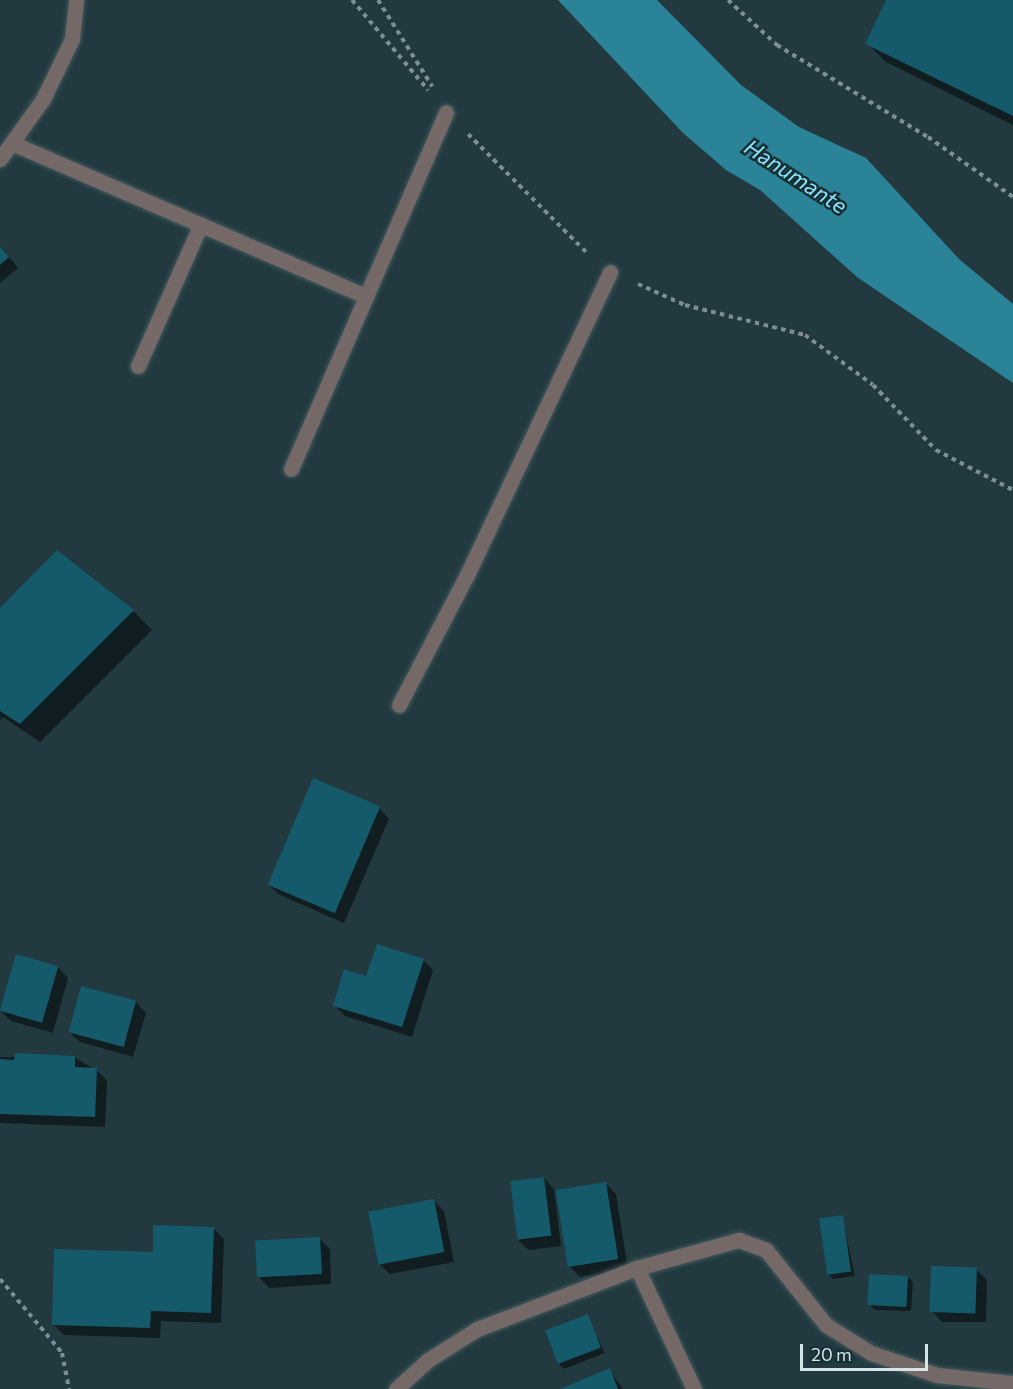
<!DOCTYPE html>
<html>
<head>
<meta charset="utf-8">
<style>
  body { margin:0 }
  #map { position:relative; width:1013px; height:1389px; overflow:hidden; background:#21393f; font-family:Commissioner,sans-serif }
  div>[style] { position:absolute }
  .water>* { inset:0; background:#2b8398 }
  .shadow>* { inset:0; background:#0007 }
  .building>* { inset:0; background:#155a6a; transform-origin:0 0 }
  .path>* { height:4px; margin-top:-2px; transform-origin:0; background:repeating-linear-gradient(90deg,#7d8f94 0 4.5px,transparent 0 9px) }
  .roads { filter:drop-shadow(0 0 2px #42585d) drop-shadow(0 0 2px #42585d) }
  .lane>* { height:15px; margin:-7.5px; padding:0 7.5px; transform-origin:7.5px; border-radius:7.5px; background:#746967 }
  .street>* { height:15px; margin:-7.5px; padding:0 7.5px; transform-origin:7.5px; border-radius:7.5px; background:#746967 }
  span { translate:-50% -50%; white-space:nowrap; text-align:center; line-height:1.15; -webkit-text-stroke:5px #172f35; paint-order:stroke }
  .water-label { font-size:22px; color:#89e5fd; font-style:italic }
  .scale { position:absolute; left:800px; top:1344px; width:128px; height:27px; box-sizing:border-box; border:3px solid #d6e4e8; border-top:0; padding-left:8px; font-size:18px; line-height:21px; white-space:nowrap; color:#d6e4e8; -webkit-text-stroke:4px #172f35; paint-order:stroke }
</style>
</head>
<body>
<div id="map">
  <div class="water">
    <i style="clip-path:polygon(558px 0,657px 0,741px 85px,799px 127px,866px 158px,959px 259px,1013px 304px,1013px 383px,857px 277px,760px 190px,726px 170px,683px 133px)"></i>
  </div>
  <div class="shadow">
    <i style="clip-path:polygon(888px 0,1013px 0,1013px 125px,886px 62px,867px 43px)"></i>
    <i style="clip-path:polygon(0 245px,18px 268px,0 283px)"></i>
    <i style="clip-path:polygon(0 611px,133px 611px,152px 630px,40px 742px,3px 717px,0 721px)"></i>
    <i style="clip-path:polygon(379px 808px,389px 819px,344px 923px,278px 894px,268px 884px)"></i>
    <i style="clip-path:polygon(423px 960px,433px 970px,412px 1037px,345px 1016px,335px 1006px,367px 978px)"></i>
    <i style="clip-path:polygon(58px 967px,68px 978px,53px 1033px,11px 1021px,1px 1011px)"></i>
    <i style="clip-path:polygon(82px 987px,136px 1002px,146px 1013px,133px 1057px,80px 1042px,69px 1032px)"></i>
    <i style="clip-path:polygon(0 1057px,74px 1057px,96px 1070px,107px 1080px,105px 1127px,0 1123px)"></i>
    <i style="clip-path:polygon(544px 1178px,554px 1189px,561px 1246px,529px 1250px,518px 1240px)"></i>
    <i style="clip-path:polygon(606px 1184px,616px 1194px,628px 1270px,580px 1277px,569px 1266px)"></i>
    <i style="clip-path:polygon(434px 1201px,444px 1211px,454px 1262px,390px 1274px,379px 1264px)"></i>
    <i style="clip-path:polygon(842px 1216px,855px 1276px,833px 1279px,828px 1274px)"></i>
    <i style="clip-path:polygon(213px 1228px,224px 1239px,221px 1323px,161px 1321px,160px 1338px,64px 1335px,54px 1325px,154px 1253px)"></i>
    <i style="clip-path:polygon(319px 1238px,330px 1249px,331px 1284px,269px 1288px,259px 1277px)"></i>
    <i style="clip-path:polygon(976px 1269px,987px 1280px,986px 1322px,942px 1322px,932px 1311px)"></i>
    <i style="clip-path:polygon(908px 1277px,913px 1282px,911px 1311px,875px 1310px,870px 1305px)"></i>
    <i style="clip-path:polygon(587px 1316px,605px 1353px,564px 1369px,559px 1364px)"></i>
    <i style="clip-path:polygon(609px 1370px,623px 1389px,564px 1389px)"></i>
  </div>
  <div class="building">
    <i style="clip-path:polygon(886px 0,1013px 0,1013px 116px,865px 44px)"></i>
    <i style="clip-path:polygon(0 246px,9px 257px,0 265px)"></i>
    <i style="clip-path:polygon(57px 550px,134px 610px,20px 724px,0 711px,0 608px)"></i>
    <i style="left:313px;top:778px;width:73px;height:116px;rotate:23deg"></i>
    <i style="clip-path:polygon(377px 944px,424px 959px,402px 1027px,333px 1006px,344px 969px,366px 976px)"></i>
    <i style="left:16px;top:954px;width:44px;height:59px;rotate:16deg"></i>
    <i style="left:81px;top:986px;width:57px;height:48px;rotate:15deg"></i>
    <i style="clip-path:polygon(15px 1053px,75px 1056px,75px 1067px,97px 1068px,95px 1117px,0 1114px,0 1059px,14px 1060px)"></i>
    <i style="left:544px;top:1177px;width:59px;height:34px;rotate:83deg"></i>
    <i style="left:606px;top:1182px;width:78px;height:51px;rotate:81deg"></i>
    <i style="left:434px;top:1199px;width:54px;height:67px;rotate:79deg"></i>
    <i style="left:843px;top:1215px;width:57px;height:24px;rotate:82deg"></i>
    <i style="clip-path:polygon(153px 1225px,214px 1227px,211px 1313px,151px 1311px,150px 1328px,52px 1325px,54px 1249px,153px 1252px)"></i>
    <i style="left:320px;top:1237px;width:37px;height:65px;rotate:87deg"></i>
    <i style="left:931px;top:1266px;width:46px;height:46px;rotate:2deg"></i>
    <i style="left:869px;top:1274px;width:39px;height:31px;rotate:3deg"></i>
    <i style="left:588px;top:1314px;width:36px;height:46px;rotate:69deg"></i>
    <i style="clip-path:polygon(610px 1368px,618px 1389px,560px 1389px)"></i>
  </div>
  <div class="path">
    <i style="left:352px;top:0;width:118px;rotate:49.8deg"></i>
    <i style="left:378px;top:0;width:102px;rotate:57.9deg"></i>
    <i style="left:728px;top:0;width:67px;rotate:42.6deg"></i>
    <i style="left:777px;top:45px;width:177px;rotate:31.4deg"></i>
    <i style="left:928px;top:137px;width:104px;rotate:35.2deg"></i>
    <i style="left:468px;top:134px;width:170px;rotate:45deg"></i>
    <i style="left:638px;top:284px;width:51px;rotate:24.1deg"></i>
    <i style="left:685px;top:305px;width:124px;rotate:14deg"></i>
    <i style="left:805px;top:335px;width:84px;rotate:36.3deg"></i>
    <i style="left:873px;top:385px;width:91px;rotate:45.9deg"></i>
    <i style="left:936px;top:450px;width:87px;rotate:27.5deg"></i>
    <i style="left:0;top:1279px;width:97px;rotate:50deg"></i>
    <i style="left:62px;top:1353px;width:37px;rotate:79deg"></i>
  </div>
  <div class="roads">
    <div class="lane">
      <i style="left:12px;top:143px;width:386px;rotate:23.4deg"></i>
      <i style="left:138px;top:366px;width:155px;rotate:-66.1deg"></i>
      <i style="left:291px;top:469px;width:389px;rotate:-66.5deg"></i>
      <i style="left:399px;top:705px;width:147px;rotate:-62.4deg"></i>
      <i style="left:467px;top:575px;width:335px;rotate:-64.7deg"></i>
    </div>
    <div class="street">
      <i style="left:0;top:159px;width:74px;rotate:-54.4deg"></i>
      <i style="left:43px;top:99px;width:67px;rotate:-64.2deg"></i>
      <i style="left:72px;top:39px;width:39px;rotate:-84deg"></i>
      <i style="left:637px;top:1268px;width:134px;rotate:64.8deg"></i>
      <i style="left:396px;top:1389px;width:43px;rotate:-42.2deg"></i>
      <i style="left:428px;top:1360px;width:58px;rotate:-32.3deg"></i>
      <i style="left:477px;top:1329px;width:171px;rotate:-20.9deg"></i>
      <i style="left:637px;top:1268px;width:106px;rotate:-15.4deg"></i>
      <i style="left:739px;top:1240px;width:29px;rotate:20deg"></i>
      <i style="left:766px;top:1250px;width:96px;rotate:51.3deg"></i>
      <i style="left:826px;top:1325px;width:53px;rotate:31.9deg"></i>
      <i style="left:871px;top:1353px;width:70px;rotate:18.4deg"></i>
      <i style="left:937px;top:1375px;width:76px;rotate:6deg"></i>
    </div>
  </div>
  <div class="water-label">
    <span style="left:796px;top:176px;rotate:33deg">Hanumante</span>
  </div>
  <div class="scale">20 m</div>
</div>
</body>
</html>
